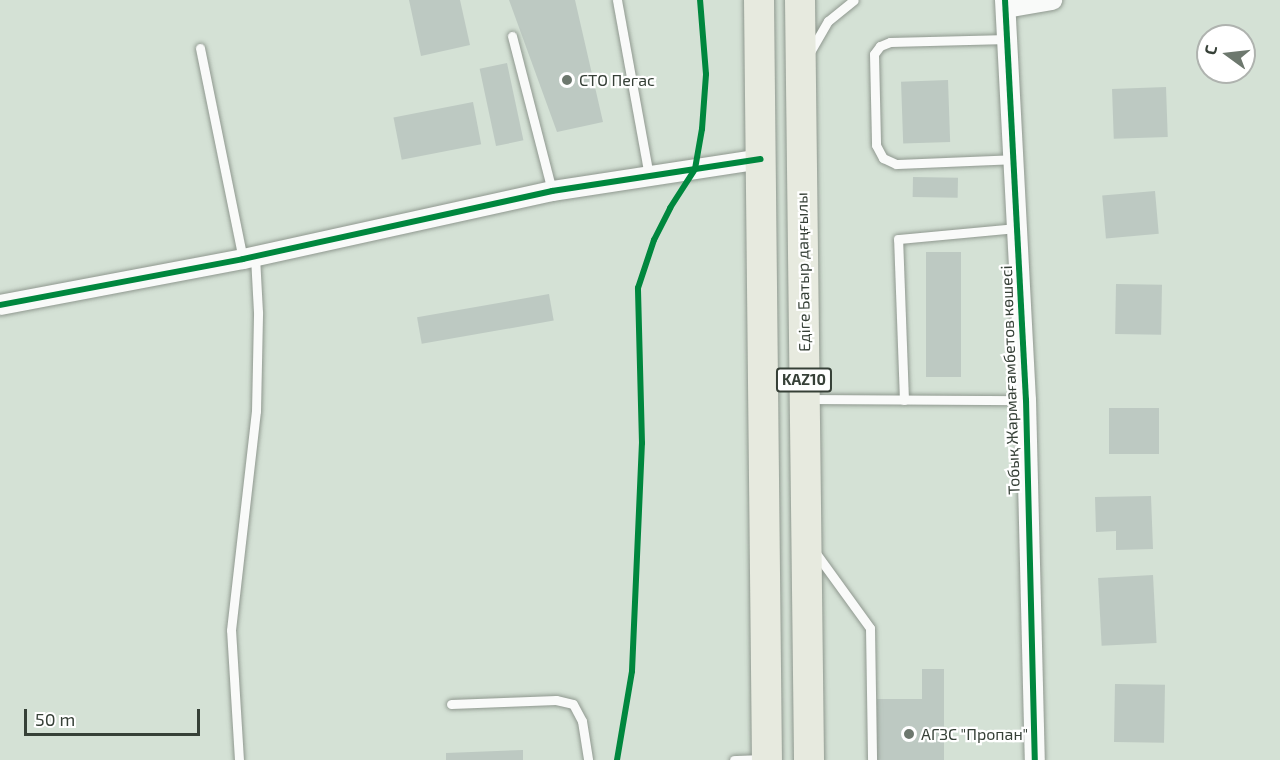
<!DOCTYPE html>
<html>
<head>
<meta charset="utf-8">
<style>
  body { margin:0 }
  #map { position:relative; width:1280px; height:760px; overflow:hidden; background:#d4e1d5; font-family:"Exo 2",sans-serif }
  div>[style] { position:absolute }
  .building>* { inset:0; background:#bdc9c2; transform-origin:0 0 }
  .roads { filter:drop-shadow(0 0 2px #8f988f) drop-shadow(0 0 2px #8f988f) }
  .service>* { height:9px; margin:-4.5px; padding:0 4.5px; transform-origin:4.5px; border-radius:4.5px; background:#f9faf9 }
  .minor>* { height:20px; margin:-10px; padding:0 10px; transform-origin:10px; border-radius:10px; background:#f9faf9 }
  .primary>* { height:30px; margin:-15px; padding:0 15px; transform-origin:15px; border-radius:15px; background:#e7eadf }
  .cycleway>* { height:6px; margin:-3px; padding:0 3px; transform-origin:3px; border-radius:3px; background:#00873e }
  .dots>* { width:16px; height:16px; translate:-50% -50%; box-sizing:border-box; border:3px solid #fff; border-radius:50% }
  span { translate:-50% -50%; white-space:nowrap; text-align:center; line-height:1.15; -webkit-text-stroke:4.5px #fff; paint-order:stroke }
  .shield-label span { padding:2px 4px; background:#fff; border:2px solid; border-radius:4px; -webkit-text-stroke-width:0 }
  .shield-label { font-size:15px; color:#364037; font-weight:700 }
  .poi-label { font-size:16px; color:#364037 }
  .left { translate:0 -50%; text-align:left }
  .street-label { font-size:16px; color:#364037 }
  .north { position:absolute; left:1196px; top:24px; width:60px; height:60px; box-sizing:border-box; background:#fff; border:2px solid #afb3af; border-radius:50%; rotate:285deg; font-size:16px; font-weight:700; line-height:24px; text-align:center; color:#364037 }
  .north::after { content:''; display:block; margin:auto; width:21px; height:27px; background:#6d786e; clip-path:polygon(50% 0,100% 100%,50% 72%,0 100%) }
  .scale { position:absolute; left:24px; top:709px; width:176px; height:27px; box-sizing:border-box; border:3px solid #364037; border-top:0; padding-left:8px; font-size:18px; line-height:21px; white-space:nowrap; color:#364037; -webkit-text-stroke:4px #fff; paint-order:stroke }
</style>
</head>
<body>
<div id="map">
  <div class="building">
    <i style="clip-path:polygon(409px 0,460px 0,470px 45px,421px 56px)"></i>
    <i style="clip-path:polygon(509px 0,575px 0,603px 122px,557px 132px)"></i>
    <i style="left:507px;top:63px;width:79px;height:28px;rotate:78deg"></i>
    <i style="left:948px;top:80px;width:62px;height:47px;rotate:88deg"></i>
    <i style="left:1166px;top:87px;width:50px;height:54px;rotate:88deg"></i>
    <i style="left:473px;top:102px;width:43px;height:81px;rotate:79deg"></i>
    <i style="left:913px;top:177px;width:45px;height:20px;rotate:1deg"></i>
    <i style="left:1155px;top:191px;width:43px;height:53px;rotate:85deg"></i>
    <i style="left:926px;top:252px;width:35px;height:125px"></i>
    <i style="left:1116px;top:284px;width:46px;height:50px;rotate:1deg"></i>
    <i style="left:549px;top:294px;width:27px;height:134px;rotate:80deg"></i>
    <i style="left:1109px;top:408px;width:50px;height:46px"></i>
    <i style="clip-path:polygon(1151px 496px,1153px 549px,1116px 550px,1116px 531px,1096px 532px,1095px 497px)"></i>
    <i style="left:1153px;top:575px;width:68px;height:55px;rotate:87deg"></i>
    <i style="clip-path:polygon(922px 669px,944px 669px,944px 760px,877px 760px,877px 699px,922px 699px)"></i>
    <i style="left:1115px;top:684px;width:50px;height:58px;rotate:1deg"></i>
    <i style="clip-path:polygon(523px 750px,523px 760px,446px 760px,446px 753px)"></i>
  </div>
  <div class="roads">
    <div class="service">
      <i style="left:617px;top:0;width:179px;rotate:79.7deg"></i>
      <i style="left:512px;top:36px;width:160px;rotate:75.5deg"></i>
      <i style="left:1008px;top:39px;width:118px;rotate:178.5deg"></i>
      <i style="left:890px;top:42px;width:11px;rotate:158deg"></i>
      <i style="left:880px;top:46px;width:10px;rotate:127deg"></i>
      <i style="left:874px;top:54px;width:91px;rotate:88.7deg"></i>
      <i style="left:876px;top:145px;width:15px;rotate:62deg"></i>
      <i style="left:883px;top:158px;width:14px;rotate:25deg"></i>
      <i style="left:896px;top:164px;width:117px;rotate:-2.4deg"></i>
      <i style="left:200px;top:48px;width:215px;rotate:78.5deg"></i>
      <i style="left:810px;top:52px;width:36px;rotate:-60deg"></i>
      <i style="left:828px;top:21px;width:33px;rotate:-39deg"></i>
      <i style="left:810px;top:399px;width:216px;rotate:0.3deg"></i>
      <i style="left:904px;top:400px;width:161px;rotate:-92.1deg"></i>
      <i style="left:898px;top:239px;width:120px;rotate:-5.3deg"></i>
      <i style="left:815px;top:552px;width:94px;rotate:54.1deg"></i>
      <i style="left:870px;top:628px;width:132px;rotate:89.1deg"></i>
      <i style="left:451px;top:704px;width:105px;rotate:-2.2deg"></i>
      <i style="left:556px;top:700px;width:17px;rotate:13deg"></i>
      <i style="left:573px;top:704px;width:19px;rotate:62deg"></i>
      <i style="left:582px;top:721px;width:39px;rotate:81deg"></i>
      <i style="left:239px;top:760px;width:130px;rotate:-93.5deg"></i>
      <i style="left:231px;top:630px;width:220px;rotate:-83.5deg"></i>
      <i style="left:256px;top:411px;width:99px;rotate:-88.8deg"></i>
      <i style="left:258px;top:312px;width:55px;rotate:-93.1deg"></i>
      <i style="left:734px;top:760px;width:31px;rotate:-2deg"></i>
    </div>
    <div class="minor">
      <i style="left:1005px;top:0;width:401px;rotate:87deg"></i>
      <i style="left:1026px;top:400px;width:360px;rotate:88.6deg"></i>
      <i style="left:1006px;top:8px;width:47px;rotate:-9.9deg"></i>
      <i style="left:0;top:305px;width:247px;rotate:-10.7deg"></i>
      <i style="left:243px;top:259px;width:316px;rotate:-12.4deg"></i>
      <i style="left:552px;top:191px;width:211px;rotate:-8.7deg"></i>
    </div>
    <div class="primary">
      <i style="left:759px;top:0;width:760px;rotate:89.4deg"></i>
      <i style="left:800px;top:0;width:760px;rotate:89.32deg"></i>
    </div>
  </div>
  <div class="cycleway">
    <i style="left:1005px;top:0;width:401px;rotate:87deg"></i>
    <i style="left:1026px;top:400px;width:360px;rotate:88.6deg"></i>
    <i style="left:0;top:305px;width:247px;rotate:-10.7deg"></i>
    <i style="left:243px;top:259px;width:316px;rotate:-12.4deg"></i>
    <i style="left:552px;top:191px;width:211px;rotate:-8.7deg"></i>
    <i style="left:617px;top:760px;width:90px;rotate:-80.4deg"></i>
    <i style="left:632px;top:671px;width:228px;rotate:-87.5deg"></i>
    <i style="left:642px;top:443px;width:155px;rotate:-91.5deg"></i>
    <i style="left:638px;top:288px;width:51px;rotate:-71.6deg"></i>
    <i style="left:654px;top:240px;width:36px;rotate:-63deg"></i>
    <i style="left:670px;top:208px;width:46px;rotate:-57.3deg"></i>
    <i style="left:695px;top:169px;width:41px;rotate:-80.1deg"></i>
    <i style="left:702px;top:129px;width:55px;rotate:-85.8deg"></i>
    <i style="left:706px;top:74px;width:74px;rotate:-94.6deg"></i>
  </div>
  <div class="dots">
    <i style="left:567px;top:80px;background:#6d786e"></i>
    <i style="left:909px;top:734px;background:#6d786e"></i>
  </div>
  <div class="shield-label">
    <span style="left:804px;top:380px">KAZ10</span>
  </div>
  <div class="poi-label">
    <span class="left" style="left:579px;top:80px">СТО Пегас</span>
    <span class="left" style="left:921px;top:734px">АГЗС "Пропан"</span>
  </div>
  <div class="street-label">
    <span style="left:803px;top:272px;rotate:-91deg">Едіге Батыр даңғылы</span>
    <span style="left:1010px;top:380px;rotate:-92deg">Тобық Жармағамбетов көшесі</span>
  </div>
  <div class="north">С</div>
  <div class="scale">50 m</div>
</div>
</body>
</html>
